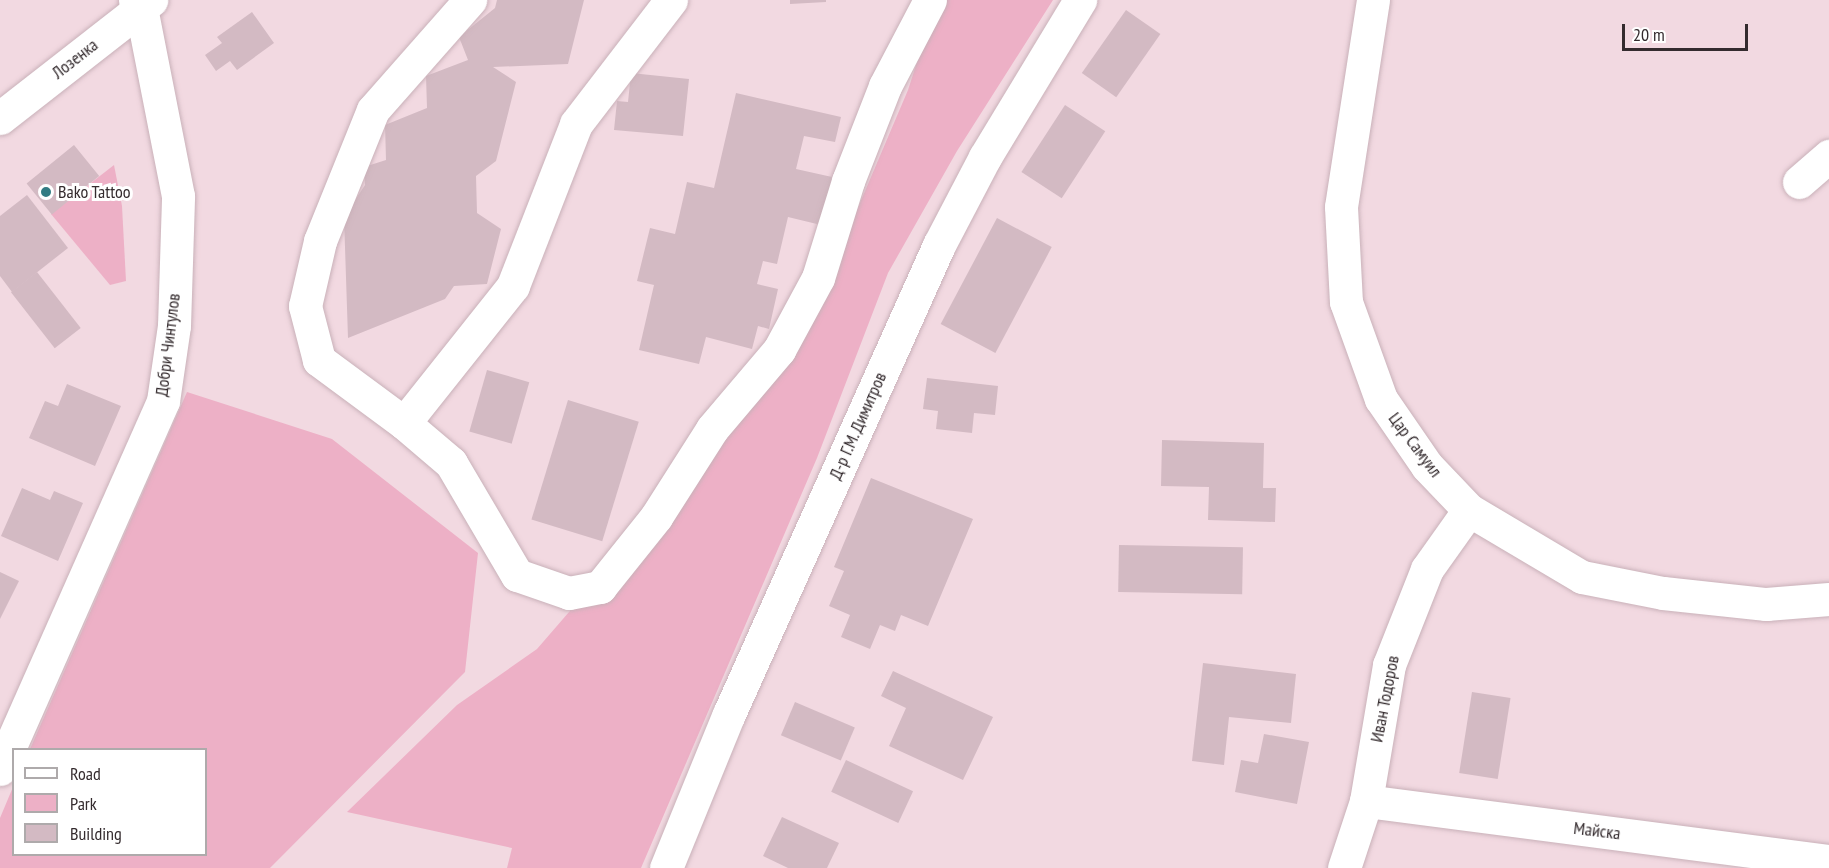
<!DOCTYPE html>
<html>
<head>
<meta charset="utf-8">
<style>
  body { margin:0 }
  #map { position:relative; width:1829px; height:868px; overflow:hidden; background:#f2d9e1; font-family:"PT Sans Narrow",sans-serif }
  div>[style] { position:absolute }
  .green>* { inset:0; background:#edb0c6 }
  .building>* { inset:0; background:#d3bac3; transform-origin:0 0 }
  .roads { filter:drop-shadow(0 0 2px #c9b1b9) drop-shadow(0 0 2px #c9b1b9) }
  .minor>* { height:33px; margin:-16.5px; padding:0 16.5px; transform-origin:16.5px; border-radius:16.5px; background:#fff }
  .tertiary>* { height:33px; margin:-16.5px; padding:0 16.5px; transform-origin:16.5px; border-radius:16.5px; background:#fff }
  .dots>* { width:16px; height:16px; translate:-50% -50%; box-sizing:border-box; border:3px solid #fff; border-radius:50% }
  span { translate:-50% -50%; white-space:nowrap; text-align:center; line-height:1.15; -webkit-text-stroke:6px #fff; paint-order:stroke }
  .street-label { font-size:18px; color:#342b2e }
  .poi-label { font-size:18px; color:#342b2e }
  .left { translate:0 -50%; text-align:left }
  .legend { position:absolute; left:12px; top:748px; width:195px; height:108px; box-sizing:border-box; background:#fff; border:2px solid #aeaaab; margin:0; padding:8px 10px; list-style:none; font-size:18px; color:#342b2e }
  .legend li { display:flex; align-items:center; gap:12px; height:30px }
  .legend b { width:30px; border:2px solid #aeaaab }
  .scale { position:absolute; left:1622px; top:24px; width:126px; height:27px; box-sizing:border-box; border:3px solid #342b2e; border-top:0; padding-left:8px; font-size:18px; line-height:21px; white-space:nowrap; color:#342b2e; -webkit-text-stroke:4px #fff; paint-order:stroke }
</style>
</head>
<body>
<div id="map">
  <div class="green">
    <i style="clip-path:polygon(937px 0,1053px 0,957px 151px,888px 273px,817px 458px,641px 868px,507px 868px,512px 848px,347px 812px,457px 705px,537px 649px,749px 404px,811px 318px,908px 90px)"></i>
    <i style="clip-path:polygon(114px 165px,122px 206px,126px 281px,110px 285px,51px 214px)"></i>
    <i style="clip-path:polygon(187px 392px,332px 439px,478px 553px,465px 672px,270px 868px,0 868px,0 818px,13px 787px,14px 854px,206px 854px,206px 750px,30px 749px)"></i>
  </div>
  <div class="building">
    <i style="clip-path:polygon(497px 0,584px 0,568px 64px,493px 67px,516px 82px,496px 161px,476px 176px,477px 213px,501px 229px,487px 284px,454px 286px,445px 299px,348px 338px,344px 217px,365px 185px,364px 167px,386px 160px,385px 125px,427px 108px,426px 76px,468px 60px,459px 37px,495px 8px)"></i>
    <i style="clip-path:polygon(790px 0,826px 0,826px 2px,790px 4px)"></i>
    <i style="left:1126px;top:10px;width:42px;height:77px;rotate:35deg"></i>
    <i style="clip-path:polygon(252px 12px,274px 43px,237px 70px,230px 61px,216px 71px,205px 55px,222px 43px,217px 37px)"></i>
    <i style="clip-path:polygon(631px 73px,689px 79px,683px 136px,614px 130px,617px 101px,628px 102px)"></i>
    <i style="clip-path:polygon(736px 93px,841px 117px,835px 142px,804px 136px,796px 169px,832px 177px,821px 225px,788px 217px,777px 264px,763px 261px,757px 284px,778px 289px,769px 329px,758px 326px,752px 349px,706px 337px,699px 364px,639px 350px,654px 285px,637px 281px,650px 228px,675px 234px,687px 182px,714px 188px)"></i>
    <i style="left:1065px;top:105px;width:48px;height:80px;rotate:33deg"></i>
    <i style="left:74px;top:145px;width:40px;height:61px;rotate:51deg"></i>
    <i style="clip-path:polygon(27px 195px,68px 248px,12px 292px,0 276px,0 216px)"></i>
    <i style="left:997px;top:218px;width:62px;height:120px;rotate:28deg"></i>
    <i style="left:37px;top:272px;width:71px;height:33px;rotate:52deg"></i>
    <i style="left:487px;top:370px;width:44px;height:64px;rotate:16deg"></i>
    <i style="clip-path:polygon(927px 378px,998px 386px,995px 415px,974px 413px,972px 433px,936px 429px,938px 411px,923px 409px)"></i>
    <i style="clip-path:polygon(67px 384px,121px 406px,95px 466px,29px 438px,45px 401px,58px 406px)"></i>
    <i style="left:568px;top:400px;width:74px;height:125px;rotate:17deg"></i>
    <i style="clip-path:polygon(1162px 440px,1264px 443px,1263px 488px,1276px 488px,1275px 522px,1208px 520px,1209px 487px,1161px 486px)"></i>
    <i style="clip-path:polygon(871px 478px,973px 519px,928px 626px,901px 615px,895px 631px,880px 625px,870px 649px,841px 637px,850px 615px,829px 606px,844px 571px,834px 567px)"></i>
    <i style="clip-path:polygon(22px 488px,50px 500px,54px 491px,83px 503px,58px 561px,1px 536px)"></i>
    <i style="left:1119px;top:545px;width:124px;height:47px;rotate:1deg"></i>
    <i style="clip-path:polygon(0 572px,19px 581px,0 619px)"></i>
    <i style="clip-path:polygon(1203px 663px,1296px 674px,1291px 723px,1229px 717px,1224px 765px,1192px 761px)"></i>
    <i style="clip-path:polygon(893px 671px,993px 717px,963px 780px,889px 746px,906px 708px,881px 696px)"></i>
    <i style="left:1472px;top:692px;width:39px;height:82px;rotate:9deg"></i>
    <i style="left:795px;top:702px;width:65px;height:36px;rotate:23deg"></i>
    <i style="clip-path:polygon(1264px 734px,1309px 742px,1297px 804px,1235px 792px,1241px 760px,1258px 763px)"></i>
    <i style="left:846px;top:760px;width:74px;height:35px;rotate:25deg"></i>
    <i style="clip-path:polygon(782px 817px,839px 843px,827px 868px,788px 868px,763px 856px)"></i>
  </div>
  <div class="roads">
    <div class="minor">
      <i style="left:671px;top:0;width:156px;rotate:127.5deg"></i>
      <i style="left:576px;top:124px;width:174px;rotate:111.3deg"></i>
      <i style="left:513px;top:286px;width:175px;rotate:128.5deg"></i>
      <i style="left:404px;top:423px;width:62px;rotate:40.4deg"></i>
      <i style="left:451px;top:463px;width:130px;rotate:59.5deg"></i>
      <i style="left:517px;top:575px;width:55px;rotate:19.1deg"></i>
      <i style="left:569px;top:593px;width:32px;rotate:-11deg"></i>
      <i style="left:600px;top:587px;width:90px;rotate:-51.3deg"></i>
      <i style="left:656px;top:517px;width:104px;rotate:-57.5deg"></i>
      <i style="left:712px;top:429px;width:104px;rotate:-49.7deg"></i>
      <i style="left:779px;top:350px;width:82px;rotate:-61.6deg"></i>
      <i style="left:818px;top:278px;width:102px;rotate:-72.8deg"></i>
      <i style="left:848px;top:181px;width:102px;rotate:-68.7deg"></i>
      <i style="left:885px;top:86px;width:97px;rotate:-62.4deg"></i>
      <i style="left:0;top:118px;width:192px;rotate:-38deg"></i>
      <i style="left:1799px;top:182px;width:40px;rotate:-41deg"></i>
      <i style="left:404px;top:423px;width:106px;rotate:-143.5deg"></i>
      <i style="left:319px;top:360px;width:56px;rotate:-104.5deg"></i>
      <i style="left:305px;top:306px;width:67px;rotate:-77deg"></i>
      <i style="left:320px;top:241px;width:141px;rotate:-68deg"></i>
      <i style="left:373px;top:110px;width:147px;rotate:-48.6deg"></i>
      <i style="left:0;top:769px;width:402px;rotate:-66.1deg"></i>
      <i style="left:163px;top:401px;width:76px;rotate:-81.7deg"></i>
      <i style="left:174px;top:326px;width:130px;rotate:-88.2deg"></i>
      <i style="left:178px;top:196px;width:192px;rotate:-101.1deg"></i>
      <i style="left:141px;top:8px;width:10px;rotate:-127deg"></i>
      <i style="left:1366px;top:801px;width:467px;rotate:7.4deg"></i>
      <i style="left:1344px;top:868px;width:71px;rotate:-71.8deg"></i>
      <i style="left:1366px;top:801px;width:138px;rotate:-80.4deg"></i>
      <i style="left:1389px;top:665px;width:103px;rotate:-68.4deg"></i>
      <i style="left:1427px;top:569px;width:72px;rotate:-54.6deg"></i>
    </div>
    <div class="tertiary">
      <i style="left:1373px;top:0;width:209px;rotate:98.8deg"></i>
      <i style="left:1341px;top:207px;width:95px;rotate:87deg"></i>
      <i style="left:1346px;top:302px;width:103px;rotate:70.2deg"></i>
      <i style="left:1381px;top:399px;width:81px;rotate:55.5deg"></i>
      <i style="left:1427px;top:466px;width:61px;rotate:46.3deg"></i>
      <i style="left:1469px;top:510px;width:131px;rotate:30.7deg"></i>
      <i style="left:1582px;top:577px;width:83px;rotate:11.2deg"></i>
      <i style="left:1663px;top:593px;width:104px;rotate:6.1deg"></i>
      <i style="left:1766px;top:604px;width:63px;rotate:-4.5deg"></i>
      <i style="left:666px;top:868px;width:166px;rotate:-67.8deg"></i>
      <i style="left:729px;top:714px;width:514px;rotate:-65.88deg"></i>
      <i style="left:939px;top:245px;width:99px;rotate:-62.4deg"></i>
      <i style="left:985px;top:157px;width:184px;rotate:-58.8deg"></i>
    </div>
  </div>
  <div class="dots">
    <i style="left:46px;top:192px;background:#327b83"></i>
  </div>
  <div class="street-label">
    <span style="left:75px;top:59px;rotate:-38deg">Лозенка</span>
    <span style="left:168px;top:345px;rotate:-83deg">Добри Чинтулов</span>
    <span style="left:858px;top:426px;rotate:-66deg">Д-р Г.М. Димитров</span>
    <span style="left:1415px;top:445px;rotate:53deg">Цар Самуил</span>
    <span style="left:1385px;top:699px;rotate:-79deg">Иван Тодоров</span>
    <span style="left:1597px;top:831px;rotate:7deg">Майска</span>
  </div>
  <div class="poi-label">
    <span class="left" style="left:58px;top:192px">Bako Tattoo</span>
  </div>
  <ul class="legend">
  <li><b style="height:8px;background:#fff"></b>Road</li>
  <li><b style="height:16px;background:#edb0c6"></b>Park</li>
  <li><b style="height:16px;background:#d3bac3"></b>Building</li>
  </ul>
  <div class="scale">20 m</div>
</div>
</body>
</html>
